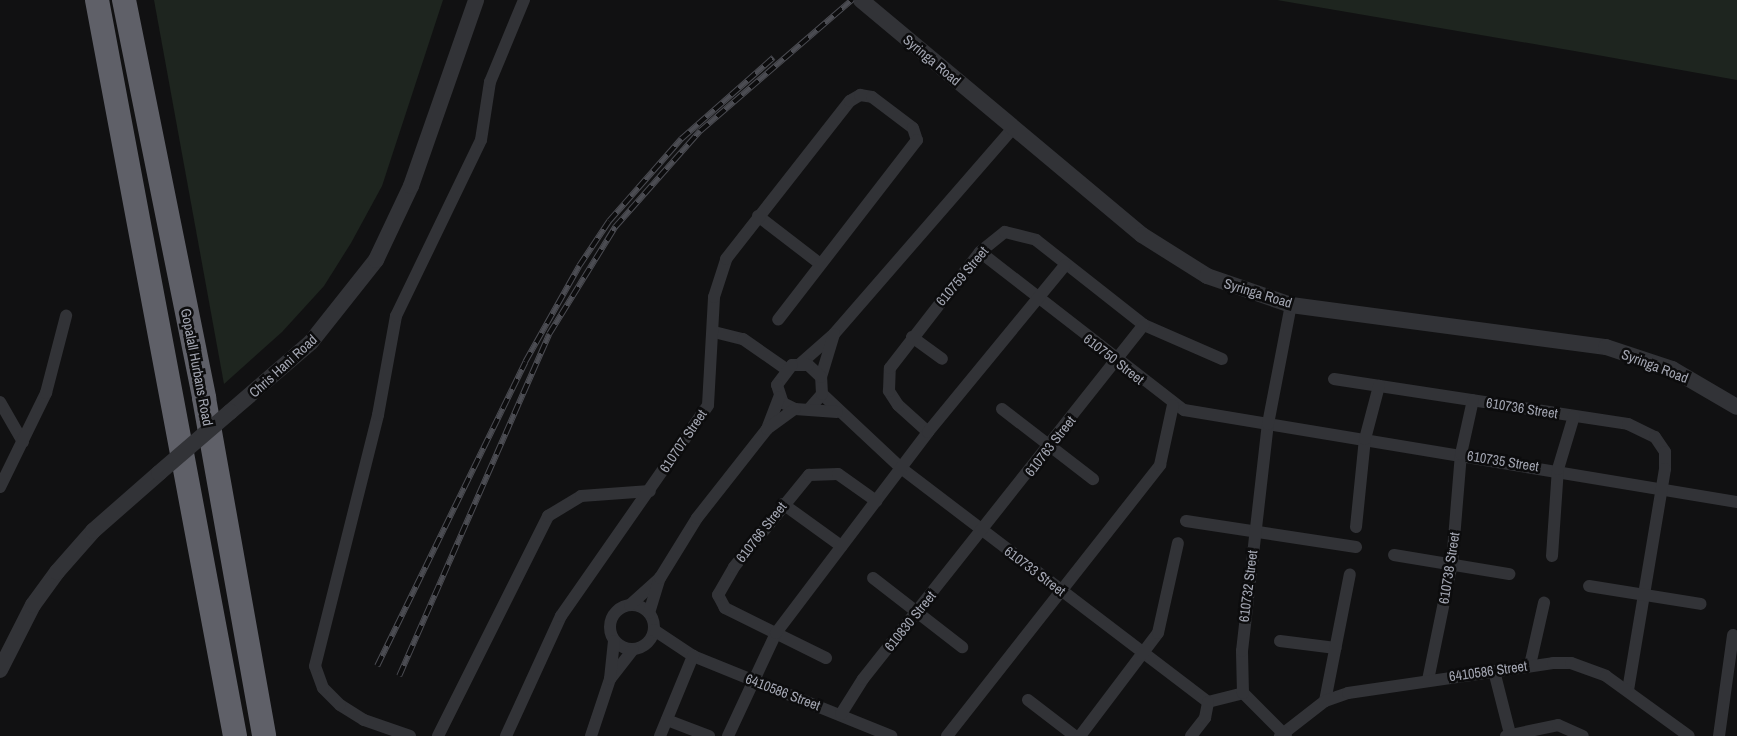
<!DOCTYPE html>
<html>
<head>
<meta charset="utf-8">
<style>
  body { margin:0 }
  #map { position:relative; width:1737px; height:736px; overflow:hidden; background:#111112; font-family:"Archivo Narrow",sans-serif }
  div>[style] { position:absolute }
  .green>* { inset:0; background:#1e251f }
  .minor>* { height:12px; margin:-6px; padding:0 6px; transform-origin:6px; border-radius:6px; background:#323337 }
  .minor>.ring { margin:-6px; padding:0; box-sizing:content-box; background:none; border:12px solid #323337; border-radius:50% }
  .tertiary>* { height:16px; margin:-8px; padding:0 8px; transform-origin:8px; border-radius:8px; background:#323337 }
  .motorway>* { height:24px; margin:-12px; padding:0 12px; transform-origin:12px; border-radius:12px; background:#5f6068 }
  .rail>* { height:5.5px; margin-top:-2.75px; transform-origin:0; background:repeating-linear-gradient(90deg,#0c0c0d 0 11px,#4b4c52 0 22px); box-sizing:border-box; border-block:1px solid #4b4c52 }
  .tertiary-bridge>* { height:16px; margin:-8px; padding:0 8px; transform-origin:8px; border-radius:8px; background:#323337 }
  span { translate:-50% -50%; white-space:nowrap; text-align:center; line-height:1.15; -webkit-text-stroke:5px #0c0c0d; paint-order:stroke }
  .street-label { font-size:14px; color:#a3a6b2 }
</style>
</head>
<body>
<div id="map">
  <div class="green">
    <i style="clip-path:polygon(154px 0,443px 0,382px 186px,351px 243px,324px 286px,282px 332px,224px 384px)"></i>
    <i style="clip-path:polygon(1277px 0,1737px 0,1737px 80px,1586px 53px)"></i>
  </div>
  <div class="minor">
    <i style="left:758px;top:216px;width:77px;rotate:37.6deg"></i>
    <i style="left:980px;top:252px;width:258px;rotate:37.8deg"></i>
    <i style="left:1184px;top:410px;width:561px;rotate:9.45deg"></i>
    <i style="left:714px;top:332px;width:30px;rotate:14deg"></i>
    <i style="left:743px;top:339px;width:52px;rotate:34.9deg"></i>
    <i style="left:912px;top:337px;width:37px;rotate:36deg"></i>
    <i style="left:800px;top:364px;width:45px;rotate:-41.4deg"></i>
    <i style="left:834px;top:334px;width:273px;rotate:-49deg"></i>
    <i style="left:821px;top:377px;width:45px;rotate:-73.2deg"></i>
    <i style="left:1334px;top:379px;width:297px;rotate:8.7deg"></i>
    <i style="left:1628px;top:424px;width:30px;rotate:26deg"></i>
    <i style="left:1655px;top:437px;width:18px;rotate:56deg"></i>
    <i style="left:1665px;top:452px;width:17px;rotate:90deg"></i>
    <i style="left:1665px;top:469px;width:224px;rotate:99.5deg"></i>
    <i style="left:822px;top:394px;width:108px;rotate:43.1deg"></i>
    <i style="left:901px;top:468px;width:386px;rotate:37.3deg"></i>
    <i style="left:1208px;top:702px;width:36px;rotate:-14deg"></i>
    <i style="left:0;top:402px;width:46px;rotate:60.1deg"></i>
    <i style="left:810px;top:408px;width:18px;rotate:-49deg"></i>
    <i style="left:822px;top:394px;width:17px;rotate:-93deg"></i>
    <i style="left:821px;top:377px;width:18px;rotate:-137deg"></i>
    <i style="left:808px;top:365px;width:16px;rotate:180deg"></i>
    <i style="left:792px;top:365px;width:25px;rotate:127deg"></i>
    <i style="left:777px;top:385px;width:19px;rotate:72deg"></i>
    <i style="left:783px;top:403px;width:13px;rotate:27deg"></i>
    <i style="left:795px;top:409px;width:42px;rotate:4.1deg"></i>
    <i style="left:1002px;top:409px;width:115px;rotate:37.6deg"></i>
    <i style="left:767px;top:429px;width:34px;rotate:-69deg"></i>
    <i style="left:928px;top:432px;width:40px;rotate:-138deg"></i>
    <i style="left:898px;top:405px;width:17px;rotate:-123deg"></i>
    <i style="left:889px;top:391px;width:23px;rotate:-88deg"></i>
    <i style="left:890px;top:368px;width:147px;rotate:-52.2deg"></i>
    <i style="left:980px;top:252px;width:32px;rotate:-39deg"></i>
    <i style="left:1005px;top:232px;width:32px;rotate:14deg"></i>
    <i style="left:1036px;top:240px;width:137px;rotate:38.2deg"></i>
    <i style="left:1144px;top:325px;width:85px;rotate:23.6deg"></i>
    <i style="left:0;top:487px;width:105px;rotate:-63.9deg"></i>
    <i style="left:46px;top:393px;width:80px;rotate:-75.4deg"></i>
    <i style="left:783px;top:504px;width:72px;rotate:35.9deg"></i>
    <i style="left:1186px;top:521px;width:172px;rotate:8.7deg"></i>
    <i style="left:1356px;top:527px;width:88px;rotate:-84.2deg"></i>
    <i style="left:1365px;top:439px;width:55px;rotate:-75.2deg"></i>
    <i style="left:1394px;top:555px;width:117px;rotate:9.4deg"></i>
    <i style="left:1552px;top:556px;width:87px;rotate:-86.1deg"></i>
    <i style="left:1558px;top:469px;width:55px;rotate:-73.2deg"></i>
    <i style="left:873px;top:578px;width:113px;rotate:37.8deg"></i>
    <i style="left:1589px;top:586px;width:113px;rotate:9.1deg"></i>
    <i class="ring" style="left:610px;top:605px;width:32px;height:32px"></i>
    <i style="left:630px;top:605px;width:40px;rotate:-42deg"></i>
    <i style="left:649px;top:613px;width:37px;rotate:-73deg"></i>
    <i style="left:660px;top:578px;width:70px;rotate:-58.3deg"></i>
    <i style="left:697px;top:518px;width:113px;rotate:-51.8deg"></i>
    <i style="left:767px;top:429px;width:34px;rotate:-36deg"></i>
    <i style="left:654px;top:630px;width:47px;rotate:33.7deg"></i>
    <i style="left:693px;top:656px;width:214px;rotate:22deg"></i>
    <i style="left:1280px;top:641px;width:56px;rotate:7.1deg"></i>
    <i style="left:826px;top:658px;width:113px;rotate:-153.7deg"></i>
    <i style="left:725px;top:608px;width:15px;rotate:-118deg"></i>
    <i style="left:718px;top:595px;width:32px;rotate:-60deg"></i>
    <i style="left:734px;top:567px;width:119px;rotate:-50.8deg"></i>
    <i style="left:809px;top:475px;width:29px;rotate:-2deg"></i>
    <i style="left:838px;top:474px;width:47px;rotate:35.4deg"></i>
    <i style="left:1530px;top:665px;width:64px;rotate:-77.3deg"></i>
    <i style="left:1494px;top:671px;width:65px;rotate:75.7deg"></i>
    <i style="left:610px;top:679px;width:37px;rotate:-52deg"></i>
    <i style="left:1428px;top:680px;width:119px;rotate:-78.4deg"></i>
    <i style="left:1452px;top:563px;width:109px;rotate:-85.3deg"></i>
    <i style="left:1461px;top:454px;width:55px;rotate:-77.5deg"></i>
    <i style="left:1028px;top:700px;width:59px;rotate:37.5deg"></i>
    <i style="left:1325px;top:701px;width:129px;rotate:-78.9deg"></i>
    <i style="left:841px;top:714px;width:41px;rotate:-57.8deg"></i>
    <i style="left:863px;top:679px;width:452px;rotate:-51.6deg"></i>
    <i style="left:667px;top:720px;width:45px;rotate:20.9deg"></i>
    <i style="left:410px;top:736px;width:49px;rotate:-160.8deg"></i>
    <i style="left:364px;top:720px;width:28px;rotate:-148deg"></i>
    <i style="left:340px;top:705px;width:24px;rotate:-135deg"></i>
    <i style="left:323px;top:688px;width:23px;rotate:-110deg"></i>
    <i style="left:315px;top:666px;width:259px;rotate:-75.9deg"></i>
    <i style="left:378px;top:415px;width:101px;rotate:-79.7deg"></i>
    <i style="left:396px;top:316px;width:195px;rotate:-64.2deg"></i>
    <i style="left:481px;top:140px;width:59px;rotate:-81.2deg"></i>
    <i style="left:490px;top:82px;width:89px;rotate:-67.5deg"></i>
    <i style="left:438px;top:736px;width:246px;rotate:-63.4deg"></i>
    <i style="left:548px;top:516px;width:39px;rotate:-31deg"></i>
    <i style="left:581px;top:496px;width:69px;rotate:-4.1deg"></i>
    <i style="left:506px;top:736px;width:132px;rotate:-65.4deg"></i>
    <i style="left:561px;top:616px;width:257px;rotate:-55.1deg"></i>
    <i style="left:708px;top:405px;width:108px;rotate:-86.8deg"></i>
    <i style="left:714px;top:297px;width:40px;rotate:-72deg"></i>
    <i style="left:726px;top:259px;width:201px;rotate:-51.9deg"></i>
    <i style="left:850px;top:101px;width:12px;rotate:-31deg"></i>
    <i style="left:860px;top:95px;width:12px;rotate:9deg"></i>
    <i style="left:872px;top:97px;width:51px;rotate:37.1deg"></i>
    <i style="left:913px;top:128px;width:13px;rotate:72deg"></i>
    <i style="left:917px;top:140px;width:227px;rotate:127.7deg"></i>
    <i style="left:591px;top:736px;width:60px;rotate:-71.6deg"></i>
    <i style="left:610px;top:679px;width:38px;rotate:-84deg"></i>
    <i style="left:660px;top:736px;width:87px;rotate:-67.6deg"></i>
    <i style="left:728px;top:736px;width:114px;rotate:-65deg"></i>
    <i style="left:776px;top:633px;width:252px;rotate:-52.9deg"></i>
    <i style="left:928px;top:432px;width:216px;rotate:-50.6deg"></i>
    <i style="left:947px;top:736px;width:345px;rotate:-51.8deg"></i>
    <i style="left:1160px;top:465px;width:61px;rotate:-77.8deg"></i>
    <i style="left:1080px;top:736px;width:129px;rotate:-52.9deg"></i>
    <i style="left:1158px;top:633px;width:92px;rotate:-77.5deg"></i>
    <i style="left:1191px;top:736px;width:23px;rotate:-52deg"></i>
    <i style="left:1205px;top:718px;width:16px;rotate:-79deg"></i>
    <i style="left:1280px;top:736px;width:57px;rotate:-37.9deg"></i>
    <i style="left:1325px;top:701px;width:24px;rotate:-19deg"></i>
    <i style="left:1348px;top:693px;width:207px;rotate:-8.3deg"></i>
    <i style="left:1553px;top:663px;width:18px"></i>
    <i style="left:1571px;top:663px;width:37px;rotate:20deg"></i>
    <i style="left:1606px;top:676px;width:102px;rotate:35.9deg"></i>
    <i style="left:1286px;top:736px;width:61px;rotate:-135deg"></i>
    <i style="left:1243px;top:693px;width:42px;rotate:-91.4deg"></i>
    <i style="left:1242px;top:651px;width:228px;rotate:-83.5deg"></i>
    <i style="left:1268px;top:424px;width:121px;rotate:-79.1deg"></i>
    <i style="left:1506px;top:736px;width:53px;rotate:-11.9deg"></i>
    <i style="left:1558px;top:725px;width:27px;rotate:24deg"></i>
    <i style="left:1719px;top:736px;width:102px;rotate:-82.1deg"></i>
  </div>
  <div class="tertiary">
    <i style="left:861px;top:0;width:366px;rotate:39.9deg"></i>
    <i style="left:1142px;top:235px;width:77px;rotate:32.2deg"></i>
    <i style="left:1207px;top:276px;width:89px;rotate:19deg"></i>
    <i style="left:1291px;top:305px;width:318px;rotate:7.6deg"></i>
    <i style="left:1606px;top:347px;width:70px;rotate:18.4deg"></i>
    <i style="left:1672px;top:369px;width:75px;rotate:30.3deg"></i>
    <i style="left:230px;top:412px;width:107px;rotate:-40.8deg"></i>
    <i style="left:311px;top:342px;width:105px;rotate:-51.6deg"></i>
    <i style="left:376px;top:260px;width:82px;rotate:-64.7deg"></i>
    <i style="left:411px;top:186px;width:197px;rotate:-70.7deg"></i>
    <i style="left:0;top:670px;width:73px;rotate:-63.1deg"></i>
    <i style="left:33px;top:605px;width:41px;rotate:-54deg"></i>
    <i style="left:57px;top:572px;width:55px;rotate:-48.7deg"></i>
    <i style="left:93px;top:531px;width:88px;rotate:-41.3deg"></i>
  </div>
  <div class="motorway">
    <i style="left:97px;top:0;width:749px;rotate:79.38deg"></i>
    <i style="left:124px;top:0;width:406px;rotate:78.6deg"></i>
    <i style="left:204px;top:398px;width:343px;rotate:79.9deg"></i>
  </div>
  <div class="rail">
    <i style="left:377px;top:666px;width:338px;rotate:-64deg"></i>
    <i style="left:525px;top:362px;width:110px;rotate:-60.6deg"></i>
    <i style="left:579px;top:266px;width:54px;rotate:-56.3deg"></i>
    <i style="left:609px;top:221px;width:109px;rotate:-48.7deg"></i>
    <i style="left:681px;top:139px;width:123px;rotate:-41.4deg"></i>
    <i style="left:399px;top:676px;width:373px;rotate:-66.3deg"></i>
    <i style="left:549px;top:334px;width:126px;rotate:-58.3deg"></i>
    <i style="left:615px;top:227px;width:128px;rotate:-48.5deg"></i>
    <i style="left:700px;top:131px;width:201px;rotate:-40.8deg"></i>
  </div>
  <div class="tertiary-bridge">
    <i style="left:159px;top:473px;width:94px;rotate:-40.7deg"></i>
  </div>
  <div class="street-label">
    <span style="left:932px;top:60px;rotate:40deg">Syringa Road</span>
    <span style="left:962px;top:276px;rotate:-50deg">610759 Street</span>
    <span style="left:1258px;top:293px;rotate:17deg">Syringa Road</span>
    <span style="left:1114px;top:359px;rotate:38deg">610750 Street</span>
    <span style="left:283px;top:366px;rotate:-42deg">Chris Hani Road</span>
    <span style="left:1655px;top:366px;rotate:21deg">Syringa Road</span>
    <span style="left:197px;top:367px;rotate:79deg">Gopalall Hurbans Road</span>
    <span style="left:1522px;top:408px;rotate:9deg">610736 Street</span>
    <span style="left:683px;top:441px;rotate:-56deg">610707 Street</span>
    <span style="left:1050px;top:446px;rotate:-52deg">610763 Street</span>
    <span style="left:1503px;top:461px;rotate:9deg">610735 Street</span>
    <span style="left:761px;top:532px;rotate:-52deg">610766 Street</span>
    <span style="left:1449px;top:568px;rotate:-81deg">610738 Street</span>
    <span style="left:1035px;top:571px;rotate:37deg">610733 Street</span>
    <span style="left:1248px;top:586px;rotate:-83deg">610732 Street</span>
    <span style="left:910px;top:621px;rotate:-51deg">610830 Street</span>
    <span style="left:1488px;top:671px;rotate:-8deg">6410586 Street</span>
    <span style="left:783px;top:692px;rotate:21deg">6410586 Street</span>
  </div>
</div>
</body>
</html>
